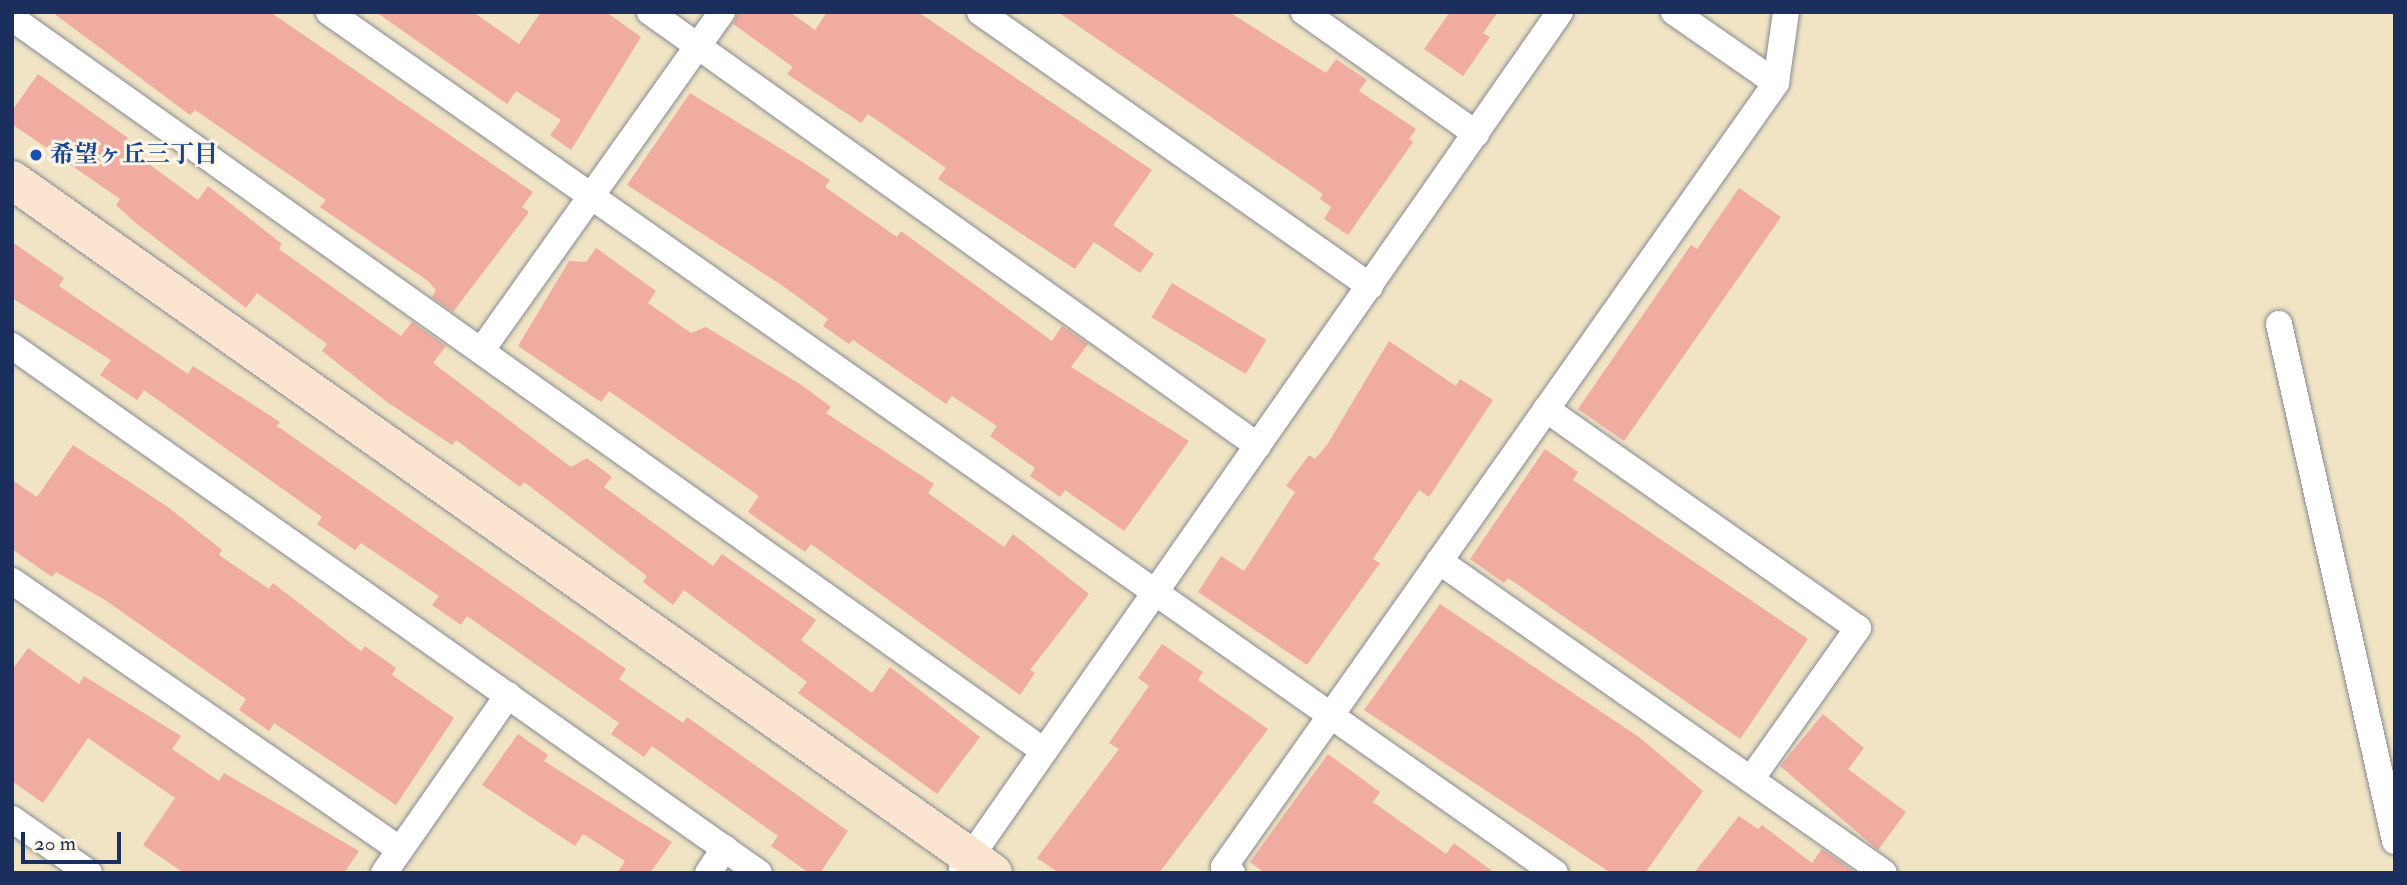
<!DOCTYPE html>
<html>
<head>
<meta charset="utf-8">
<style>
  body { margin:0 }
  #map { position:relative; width:2407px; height:885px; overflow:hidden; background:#f0e4c5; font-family:"IM FELL Double Pica","Noto Serif JP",serif }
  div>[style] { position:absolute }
  .building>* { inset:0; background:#f0aca1; transform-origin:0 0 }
  .roads { filter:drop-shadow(0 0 2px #868a92) drop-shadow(0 0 2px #868a92) }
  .street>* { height:26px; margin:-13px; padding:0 13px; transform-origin:13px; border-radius:13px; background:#fff }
  .secondary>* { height:38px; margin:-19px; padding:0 19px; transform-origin:19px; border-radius:19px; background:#fce5d0 }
  .dots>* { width:19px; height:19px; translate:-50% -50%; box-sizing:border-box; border:4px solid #fcf5e5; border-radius:50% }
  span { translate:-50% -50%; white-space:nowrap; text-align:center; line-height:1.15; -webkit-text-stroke:6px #fcf5e5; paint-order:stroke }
  .transit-label { font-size:24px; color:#164399; font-weight:700 }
  .left { translate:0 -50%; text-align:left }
  .frame { position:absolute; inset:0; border:14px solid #1b2f5e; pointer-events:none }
  .scale { position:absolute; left:21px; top:832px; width:100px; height:32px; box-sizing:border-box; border:4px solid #1b2f5e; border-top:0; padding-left:9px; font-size:21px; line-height:24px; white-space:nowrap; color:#1b2f5e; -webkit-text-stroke:5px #fcf5e5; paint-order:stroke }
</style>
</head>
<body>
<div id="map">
  <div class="building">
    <i style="clip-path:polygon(52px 12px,270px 12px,533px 192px,522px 207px,529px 212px,453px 312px,432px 297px,436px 290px,428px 281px,320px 207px,326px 200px,195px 110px,190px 115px)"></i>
    <i style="clip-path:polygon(376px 12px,473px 12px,519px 44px,541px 12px,606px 12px,641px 37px,571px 150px,550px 135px,561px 120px,516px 91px,507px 104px)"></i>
    <i style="clip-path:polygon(738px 12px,790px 12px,815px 30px,827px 12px,918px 12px,1152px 170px,1113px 225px,1154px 254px,1140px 273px,1094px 242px,1075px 269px,938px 179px,946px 168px,868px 114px,861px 123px,787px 74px,793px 67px,733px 24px)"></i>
    <i style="clip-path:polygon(1058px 12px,1229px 12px,1326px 73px,1336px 59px,1367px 80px,1359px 91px,1416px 129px,1409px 139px,1413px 142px,1348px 235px,1324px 219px,1331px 207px,1320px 199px,1323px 194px)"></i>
    <i style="clip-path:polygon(1450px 12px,1498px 12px,1483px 33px,1490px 37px,1463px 76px,1424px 49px)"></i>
    <i style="clip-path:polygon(38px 74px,128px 138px,123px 145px,198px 200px,208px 186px,282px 244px,279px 249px,401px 336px,412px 322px,446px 346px,433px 363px,571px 467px,587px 458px,612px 477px,604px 487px,713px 566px,722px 554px,816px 620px,801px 640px,872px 693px,890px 667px,980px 737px,937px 794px,798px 693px,807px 682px,684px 590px,673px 605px,643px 582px,647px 576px,524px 482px,520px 487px,456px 440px,452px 445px,387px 402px,322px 351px,327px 344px,257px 293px,246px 308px,137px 224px,116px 205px,120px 199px,12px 124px,12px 111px)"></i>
    <i style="clip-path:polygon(690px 93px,804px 163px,830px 180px,825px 187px,897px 237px,901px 231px,1052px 341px,1062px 326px,1088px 344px,1071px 367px,1189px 441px,1124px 531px,1065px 490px,1060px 497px,1030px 476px,1035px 468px,990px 436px,997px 426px,952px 396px,946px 404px,853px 340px,849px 344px,823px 326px,828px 319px,783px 286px,627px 185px)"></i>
    <i style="clip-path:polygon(1739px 188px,1781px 217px,1624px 441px,1578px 409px,1691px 245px,1697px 249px)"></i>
    <i style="clip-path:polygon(12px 242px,64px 278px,59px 286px,188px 374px,193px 366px,280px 422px,277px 426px,626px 669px,619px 679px,683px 723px,687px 717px,848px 831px,820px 873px,809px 873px,771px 846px,778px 836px,652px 746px,644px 757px,611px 734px,619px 723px,467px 616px,461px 625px,432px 605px,439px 596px,361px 543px,355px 550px,317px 524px,322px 517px,144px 390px,137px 400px,100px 375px,111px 360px,12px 298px)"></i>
    <i style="clip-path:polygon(596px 248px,656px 291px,648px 303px,691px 333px,706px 327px,803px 386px,831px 407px,826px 413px,934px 484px,928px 493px,1004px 547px,1013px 534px,1089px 594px,1030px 670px,1035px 673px,1020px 695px,811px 544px,805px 552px,748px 512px,759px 496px,609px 391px,601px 402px,518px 346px,569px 261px,586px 262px)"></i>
    <i style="left:1172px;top:283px;width:110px;height:40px;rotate:31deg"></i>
    <i style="clip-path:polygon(1389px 341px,1456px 386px,1460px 379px,1493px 400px,1429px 497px,1419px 490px,1373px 559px,1380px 563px,1307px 665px,1198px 592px,1221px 556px,1244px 571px,1295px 492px,1286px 486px,1309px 455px,1315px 459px,1327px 445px)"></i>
    <i style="clip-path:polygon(73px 445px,168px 507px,222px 550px,219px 555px,269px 589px,273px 583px,361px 651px,365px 646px,396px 668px,392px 675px,454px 718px,396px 805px,274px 723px,269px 731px,239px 710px,246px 699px,105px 600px,56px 572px,52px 577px,12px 549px,12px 480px,37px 497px)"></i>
    <i style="clip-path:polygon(1545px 449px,1578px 472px,1573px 480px,1808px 639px,1740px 739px,1508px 578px,1504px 583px,1470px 559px)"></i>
    <i style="clip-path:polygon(1440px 604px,1639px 737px,1703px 791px,1645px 873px,1611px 873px,1364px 710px)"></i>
    <i style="clip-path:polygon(1162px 644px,1203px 672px,1198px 680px,1268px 729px,1159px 873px,1059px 873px,1037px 858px,1119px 749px,1109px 743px,1149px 686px,1138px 678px)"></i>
    <i style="clip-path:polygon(28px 648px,79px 684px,84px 676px,181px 736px,172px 749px,219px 781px,224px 773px,359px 851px,344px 873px,184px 873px,143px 845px,175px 798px,88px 738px,43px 803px,12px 781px,12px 670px)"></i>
    <i style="clip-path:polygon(1823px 714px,1864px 748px,1848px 769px,1906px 812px,1878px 850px,1780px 766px)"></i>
    <i style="clip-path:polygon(518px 734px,548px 755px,544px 761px,672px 842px,650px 873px,617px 873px,625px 861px,583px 834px,575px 846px,482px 785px)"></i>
    <i style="clip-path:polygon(1328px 754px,1380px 792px,1373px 802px,1446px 854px,1454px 843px,1495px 873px,1265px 873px,1250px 862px)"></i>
    <i style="clip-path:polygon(1739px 816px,1758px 829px,1762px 825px,1812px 863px,1822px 849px,1856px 873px,1694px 873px)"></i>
  </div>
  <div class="roads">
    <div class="street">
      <i style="left:329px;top:12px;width:1498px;rotate:35.08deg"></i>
      <i style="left:650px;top:12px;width:747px;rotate:35.52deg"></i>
      <i style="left:980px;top:12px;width:477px;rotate:35.1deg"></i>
      <i style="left:1304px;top:12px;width:211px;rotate:35.3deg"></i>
      <i style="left:1674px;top:12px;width:124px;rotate:34.8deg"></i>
      <i style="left:12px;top:18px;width:1266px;rotate:35.39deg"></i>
      <i style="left:2279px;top:324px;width:530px;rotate:77.35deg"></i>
      <i style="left:12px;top:346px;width:914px;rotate:35.2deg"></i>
      <i style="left:481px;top:351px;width:416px;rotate:-54.6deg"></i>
      <i style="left:1546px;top:409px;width:381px;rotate:35.1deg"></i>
      <i style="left:1858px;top:628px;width:185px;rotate:125.3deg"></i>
      <i style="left:1439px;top:561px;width:543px;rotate:35.04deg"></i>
      <i style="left:12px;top:581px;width:472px;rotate:34.7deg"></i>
      <i style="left:12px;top:819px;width:94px;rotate:35deg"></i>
      <i style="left:962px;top:869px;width:1045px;rotate:-55.09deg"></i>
      <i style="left:384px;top:873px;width:217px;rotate:-55.1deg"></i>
      <i style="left:708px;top:873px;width:30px;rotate:-56deg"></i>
      <i style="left:1232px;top:873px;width:10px;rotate:-143deg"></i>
      <i style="left:1224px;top:867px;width:959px;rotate:-54.85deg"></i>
      <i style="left:1776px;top:83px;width:72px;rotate:-82deg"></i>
    </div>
    <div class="secondary">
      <i style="left:12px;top:180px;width:1201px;rotate:35.24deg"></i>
    </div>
  </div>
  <div class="dots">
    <i style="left:36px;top:155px;background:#1a4fb4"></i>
  </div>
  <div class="transit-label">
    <span class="left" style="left:50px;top:155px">希望ヶ丘三丁目</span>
  </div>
  <div class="frame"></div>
  <div class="scale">20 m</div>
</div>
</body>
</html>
